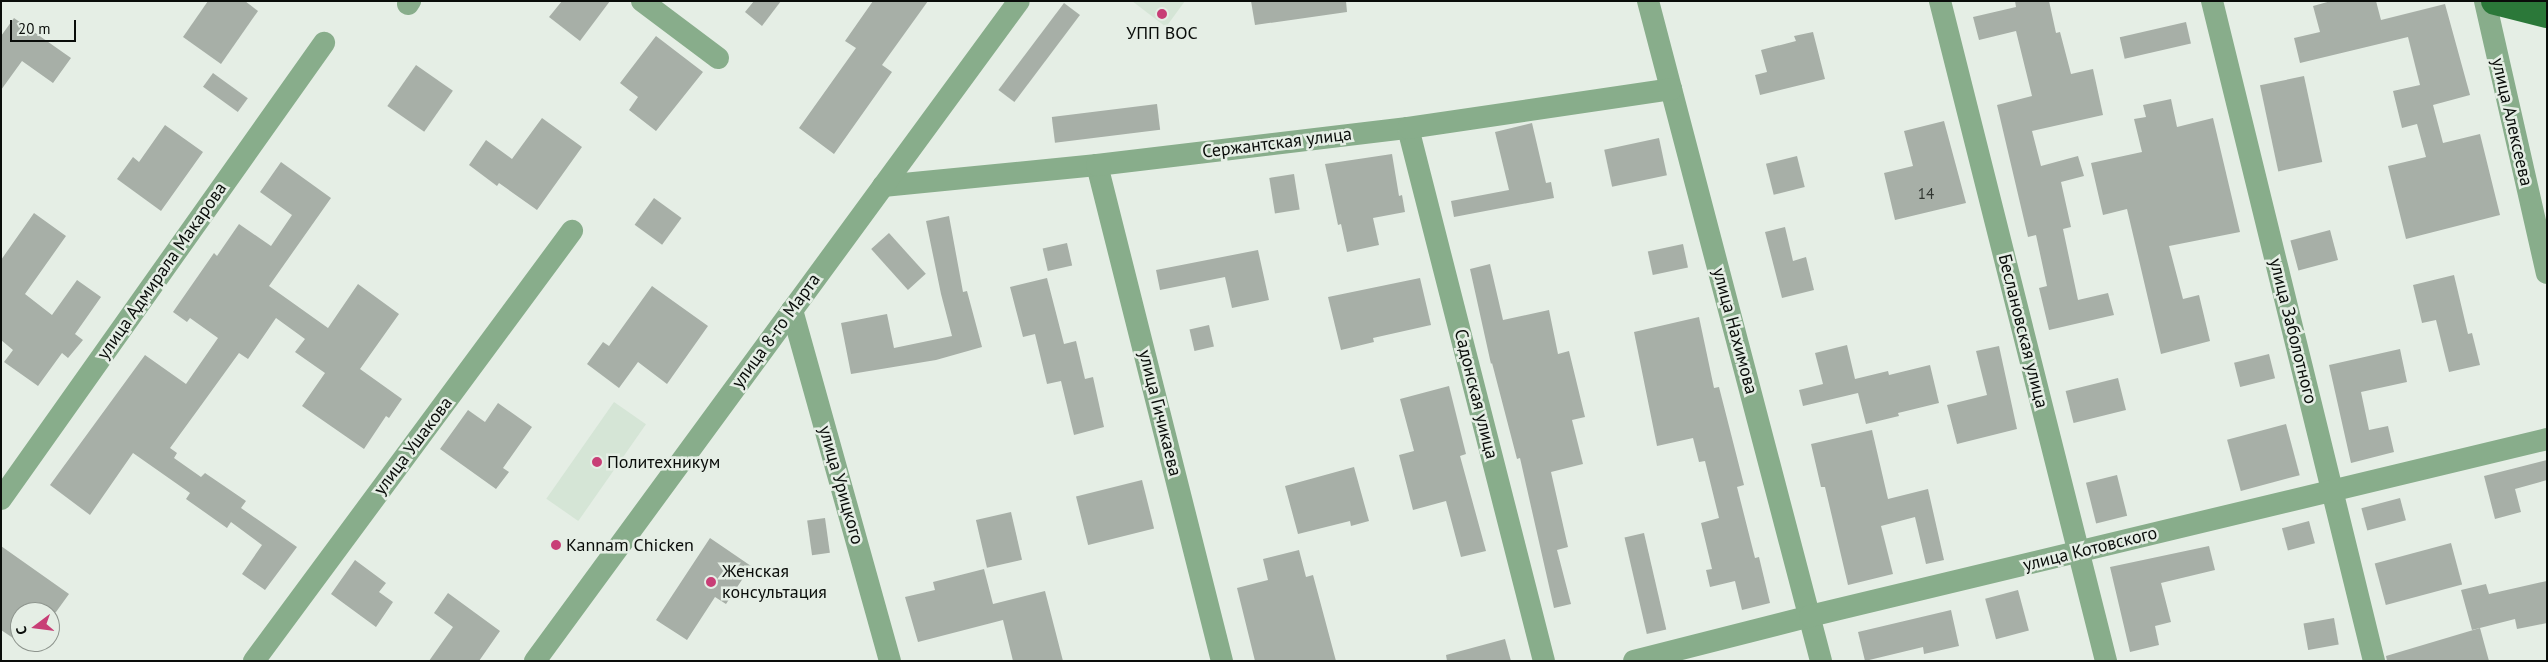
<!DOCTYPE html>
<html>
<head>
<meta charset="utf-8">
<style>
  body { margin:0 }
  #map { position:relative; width:2548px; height:662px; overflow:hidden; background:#e5eee5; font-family:"PT Sans",sans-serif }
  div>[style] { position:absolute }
  .built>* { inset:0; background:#d5e5d6; transform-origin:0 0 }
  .building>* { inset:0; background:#a7afa7; transform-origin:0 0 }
  .minor>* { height:22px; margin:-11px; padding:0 11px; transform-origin:11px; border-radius:11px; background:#88ad8b }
  .major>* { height:28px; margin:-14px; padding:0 14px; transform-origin:14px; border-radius:14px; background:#2b7839 }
  .dots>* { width:14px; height:14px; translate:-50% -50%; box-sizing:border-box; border:2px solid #e5eee5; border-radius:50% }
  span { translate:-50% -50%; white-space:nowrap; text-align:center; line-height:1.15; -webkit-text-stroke:5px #e5eee5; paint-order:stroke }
  .number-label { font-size:15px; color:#313631 }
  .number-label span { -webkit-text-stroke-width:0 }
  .poi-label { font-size:18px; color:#0a0d0a }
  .left { translate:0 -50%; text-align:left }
  .street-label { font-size:18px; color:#0a0d0a }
  .frame { position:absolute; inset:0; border:2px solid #0a0d0a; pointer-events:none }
  .north { position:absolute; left:10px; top:602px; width:50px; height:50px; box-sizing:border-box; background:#e5eee5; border:1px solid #8d948d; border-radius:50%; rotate:255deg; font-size:14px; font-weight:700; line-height:20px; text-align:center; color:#0a0d0a }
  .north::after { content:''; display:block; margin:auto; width:18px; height:22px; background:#c83e76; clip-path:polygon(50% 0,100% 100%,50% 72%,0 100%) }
  .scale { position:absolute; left:10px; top:20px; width:66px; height:22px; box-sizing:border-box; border:2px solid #0a0d0a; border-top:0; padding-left:6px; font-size:15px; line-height:18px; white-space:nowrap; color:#0a0d0a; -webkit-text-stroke:4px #e5eee5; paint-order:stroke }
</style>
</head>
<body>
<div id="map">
  <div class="built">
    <i style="clip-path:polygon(1132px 1px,1185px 1px,1166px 27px)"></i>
    <i style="left:614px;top:402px;width:39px;height:118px;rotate:35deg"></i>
  </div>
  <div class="building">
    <i style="clip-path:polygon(208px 1px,245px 1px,258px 11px,221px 64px,183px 37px)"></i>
    <i style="clip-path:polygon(562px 1px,610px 1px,580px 41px,549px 17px)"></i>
    <i style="clip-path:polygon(754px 1px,781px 1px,762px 26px,745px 12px)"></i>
    <i style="clip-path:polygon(873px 1px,928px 1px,882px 65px,892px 72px,834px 154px,799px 128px,856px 48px,845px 41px)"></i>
    <i style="clip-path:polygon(1251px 1px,1346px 1px,1347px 12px,1255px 25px)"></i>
    <i style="clip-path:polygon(2015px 1px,2049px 1px,2056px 33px,2060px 32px,2071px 74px,2093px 69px,2103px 115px,2032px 131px,2041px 166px,2078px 156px,2084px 176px,2061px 182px,2071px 227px,2063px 229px,2078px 300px,2108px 293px,2114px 315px,2049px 330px,2039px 288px,2047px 286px,2036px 235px,2028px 237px,1997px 105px,2032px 96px,2016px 31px,1979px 40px,1973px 17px,2016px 7px)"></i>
    <i style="clip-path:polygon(2331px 1px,2376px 1px,2381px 20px,2445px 4px,2470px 95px,2433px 105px,2443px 143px,2480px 134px,2500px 215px,2406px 239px,2388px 166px,2426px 157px,2417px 124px,2402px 128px,2393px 91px,2420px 85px,2408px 37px,2300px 63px,2294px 38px,2320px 32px,2313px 6px)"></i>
    <i style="left:1064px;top:3px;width:20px;height:109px;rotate:37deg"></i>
    <i style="clip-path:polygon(14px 18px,71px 58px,53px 83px,22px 61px,1px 90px,1px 36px)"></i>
    <i style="left:2186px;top:22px;width:22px;height:68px;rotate:77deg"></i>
    <i style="clip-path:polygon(1813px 32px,1825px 79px,1760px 95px,1755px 75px,1767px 72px,1761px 50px,1796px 41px,1794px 36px)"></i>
    <i style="clip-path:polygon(656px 36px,703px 72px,656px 131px,629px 110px,638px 97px,620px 83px)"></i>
    <i style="left:416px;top:65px;width:45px;height:50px;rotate:35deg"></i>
    <i style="left:213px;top:73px;width:43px;height:17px;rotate:36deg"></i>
    <i style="left:2304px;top:76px;width:88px;height:45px;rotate:78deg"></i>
    <i style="clip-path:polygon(2171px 99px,2177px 127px,2213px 118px,2240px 232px,2169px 246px,2183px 299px,2199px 295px,2210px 341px,2161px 354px,2127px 209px,2103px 215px,2091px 163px,2142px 152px,2134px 119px,2146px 117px,2143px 105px)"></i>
    <i style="left:1157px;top:104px;width:26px;height:106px;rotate:83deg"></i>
    <i style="clip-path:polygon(542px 118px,582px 147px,537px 210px,499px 183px,497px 186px,469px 165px,486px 140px,512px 159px)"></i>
    <i style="clip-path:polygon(1944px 121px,1966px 203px,1895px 220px,1884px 173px,1913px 166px,1904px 131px)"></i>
    <i style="clip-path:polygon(1532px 123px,1546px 183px,1551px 182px,1554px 198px,1454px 217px,1451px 201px,1509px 190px,1495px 132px)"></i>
    <i style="clip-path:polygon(165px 125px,203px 152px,161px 211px,117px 179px,133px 157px,139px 162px)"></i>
    <i style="left:1659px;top:138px;width:38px;height:56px;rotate:78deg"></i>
    <i style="clip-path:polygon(1392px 154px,1399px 196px,1402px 195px,1405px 212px,1373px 218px,1379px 245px,1347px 252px,1341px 224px,1338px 225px,1325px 164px)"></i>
    <i style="left:1797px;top:156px;width:32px;height:32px;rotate:76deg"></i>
    <i style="clip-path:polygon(281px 162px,331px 198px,269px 286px,328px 328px,358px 284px,399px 314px,360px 369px,402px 399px,389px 418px,386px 416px,364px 449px,302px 406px,325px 373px,295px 352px,305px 339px,276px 318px,248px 359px,239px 353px,197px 411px,170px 448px,177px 453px,174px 458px,201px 477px,205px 473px,246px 501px,241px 508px,297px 547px,265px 590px,242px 574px,262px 545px,231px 522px,227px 528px,186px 499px,190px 493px,133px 453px,90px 515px,50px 485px,145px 355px,186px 384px,218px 338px,190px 318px,187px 322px,173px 312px,214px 253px,217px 256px,239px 224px,271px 246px,292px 215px,260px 192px)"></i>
    <i style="left:1294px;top:174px;width:36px;height:25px;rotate:81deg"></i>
    <i style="left:654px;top:198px;width:34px;height:33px;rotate:36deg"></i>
    <i style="clip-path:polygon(34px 213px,66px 236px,25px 294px,52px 315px,77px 280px,101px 297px,75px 334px,83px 340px,68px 358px,62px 353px,38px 386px,4px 362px,13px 350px,1px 340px,1px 260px)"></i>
    <i style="clip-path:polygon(949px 216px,963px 292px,967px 291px,982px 347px,936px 360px,851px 374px,841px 323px,887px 314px,894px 348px,952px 336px,941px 294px,926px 221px)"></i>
    <i style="clip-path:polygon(1785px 227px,1793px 261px,1806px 257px,1814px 290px,1782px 298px,1765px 232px)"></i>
    <i style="left:2330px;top:230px;width:31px;height:41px;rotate:75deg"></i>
    <i style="left:889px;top:233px;width:55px;height:24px;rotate:48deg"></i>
    <i style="left:1067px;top:243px;width:23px;height:25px;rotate:77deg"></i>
    <i style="left:1683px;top:244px;width:24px;height:36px;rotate:78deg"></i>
    <i style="clip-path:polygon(1258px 250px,1269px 300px,1232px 308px,1225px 277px,1160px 290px,1156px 270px)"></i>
    <i style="clip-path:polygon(1490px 264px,1503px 320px,1549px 310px,1558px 354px,1569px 351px,1585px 417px,1572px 420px,1583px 464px,1551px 472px,1568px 547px,1557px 550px,1571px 604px,1554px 608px,1520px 458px,1517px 459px,1492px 363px,1491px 364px,1470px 269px)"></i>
    <i style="clip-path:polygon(2454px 275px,2468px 334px,2472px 333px,2480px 365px,2449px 372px,2436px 320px,2422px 323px,2413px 285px)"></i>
    <i style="clip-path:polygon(1047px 278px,1064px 344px,1076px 341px,1085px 379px,1093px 377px,1104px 427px,1074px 435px,1061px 381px,1047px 384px,1035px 334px,1023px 337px,1010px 287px)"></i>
    <i style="clip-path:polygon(1420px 278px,1431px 325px,1373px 338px,1374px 342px,1341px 350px,1328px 297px)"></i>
    <i style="clip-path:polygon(652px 286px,708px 326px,667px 384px,638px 362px,619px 388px,587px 364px,603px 342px,609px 346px)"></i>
    <i style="clip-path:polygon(1699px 317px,1714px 388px,1719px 387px,1744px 485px,1737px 487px,1755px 558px,1759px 557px,1770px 603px,1742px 610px,1735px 581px,1710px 587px,1706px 570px,1712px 569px,1701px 523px,1719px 518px,1705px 461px,1699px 462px,1693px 438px,1657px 446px,1634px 332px)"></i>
    <i style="left:1209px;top:325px;width:22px;height:20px;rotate:77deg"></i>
    <i style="clip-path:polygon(1847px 345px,1855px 379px,1888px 371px,1889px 375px,1930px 365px,1939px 403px,1898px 413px,1899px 416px,1866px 424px,1858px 393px,1803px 406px,1799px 390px,1823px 384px,1815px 353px)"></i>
    <i style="clip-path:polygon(1999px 346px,2017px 429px,1957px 444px,1947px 405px,1987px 395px,1976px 351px)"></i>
    <i style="clip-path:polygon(2400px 349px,2407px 382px,2361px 392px,2369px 430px,2388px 426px,2394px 452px,2351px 463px,2329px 365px)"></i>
    <i style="left:2269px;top:354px;width:25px;height:36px;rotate:76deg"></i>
    <i style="left:2118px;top:378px;width:33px;height:54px;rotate:76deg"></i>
    <i style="clip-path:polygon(1449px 386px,1466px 454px,1460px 456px,1486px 551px,1461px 557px,1446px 501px,1413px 510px,1399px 455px,1414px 451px,1400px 399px)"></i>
    <i style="clip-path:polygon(498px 403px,532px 427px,503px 468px,509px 472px,496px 489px,440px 449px,468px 410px,485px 422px)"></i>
    <i style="left:2286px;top:424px;width:53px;height:61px;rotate:75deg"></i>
    <i style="clip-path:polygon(1872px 430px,1888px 499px,1928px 489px,1944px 560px,1926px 564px,1915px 517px,1881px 526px,1893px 574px,1848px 585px,1825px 487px,1821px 487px,1811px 444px)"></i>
    <i style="clip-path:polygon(2547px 460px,2547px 480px,2515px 489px,2521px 512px,2495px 519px,2484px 476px)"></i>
    <i style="clip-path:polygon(1354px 467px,1369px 521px,1351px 526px,1350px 521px,1298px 534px,1285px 486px)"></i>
    <i style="left:2117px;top:475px;width:42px;height:32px;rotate:76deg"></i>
    <i style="left:1142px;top:480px;width:50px;height:68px;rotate:76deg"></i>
    <i style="left:2400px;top:498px;width:23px;height:40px;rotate:75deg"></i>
    <i style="left:1011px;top:512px;width:49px;height:36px;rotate:77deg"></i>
    <i style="left:825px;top:518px;width:35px;height:18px;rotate:82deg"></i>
    <i style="left:2309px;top:521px;width:23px;height:28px;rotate:75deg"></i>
    <i style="left:1644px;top:533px;width:99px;height:20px;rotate:77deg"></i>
    <i style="clip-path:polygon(710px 538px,751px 566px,726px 604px,715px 597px,687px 640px,656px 620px)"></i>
    <i style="left:2451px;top:543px;width:43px;height:79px;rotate:75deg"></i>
    <i style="clip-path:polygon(1px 546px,69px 594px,56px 612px,20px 612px,20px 628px,13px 638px,1px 630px)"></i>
    <i style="clip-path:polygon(2209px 546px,2215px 570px,2161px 583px,2171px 622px,2155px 626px,2159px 645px,2130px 652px,2110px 567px)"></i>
    <i style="clip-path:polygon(1299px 550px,1306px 577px,1313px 575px,1336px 661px,1255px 661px,1237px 588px,1268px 580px,1263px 559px)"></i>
    <i style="clip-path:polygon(355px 560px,386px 583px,379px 592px,393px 602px,376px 627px,331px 594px)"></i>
    <i style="clip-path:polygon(984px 569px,993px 604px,1045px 591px,1063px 661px,1013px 661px,1003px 620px,918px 642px,905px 597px,935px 590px,933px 582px)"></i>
    <i style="clip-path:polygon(2547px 581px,2547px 623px,2517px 629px,2515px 619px,2472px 630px,2461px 590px,2486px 584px,2489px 594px)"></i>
    <i style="left:2018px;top:590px;width:42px;height:34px;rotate:75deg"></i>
    <i style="clip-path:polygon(448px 593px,500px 631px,479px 661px,429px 661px,453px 627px,434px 613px)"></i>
    <i style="clip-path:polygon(1951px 610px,1959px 646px,1924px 654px,1923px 647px,1865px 661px,1858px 632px)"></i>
    <i style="left:2334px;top:618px;width:27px;height:31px;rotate:80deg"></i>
    <i style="clip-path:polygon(2480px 628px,2489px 661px,2387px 661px,2386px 656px)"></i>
    <i style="clip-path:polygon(1505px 639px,1511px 661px,1447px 661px,1446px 655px)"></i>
  </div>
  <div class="minor">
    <i style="left:642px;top:1px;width:95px;rotate:36.9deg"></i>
    <i style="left:1648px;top:1px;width:682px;rotate:75.31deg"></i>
    <i style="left:1940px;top:1px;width:681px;rotate:75.88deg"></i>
    <i style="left:2212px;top:1px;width:680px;rotate:76.21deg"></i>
    <i style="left:2485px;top:1px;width:279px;rotate:77.2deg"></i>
    <i style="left:408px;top:4px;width:4px;rotate:-56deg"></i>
    <i style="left:1408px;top:128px;width:550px;rotate:75.69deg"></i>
    <i style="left:1097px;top:165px;width:512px;rotate:75.86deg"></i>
    <i style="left:883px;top:186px;width:215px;rotate:-5.6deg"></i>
    <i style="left:1097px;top:165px;width:313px;rotate:-6.8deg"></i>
    <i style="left:1408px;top:128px;width:266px;rotate:-8.4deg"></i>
    <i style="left:792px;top:310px;width:364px;rotate:74.4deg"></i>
    <i style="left:1px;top:499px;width:559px;rotate:-54.69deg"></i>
    <i style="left:254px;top:661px;width:535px;rotate:-53.52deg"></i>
    <i style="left:535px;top:661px;width:818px;rotate:-53.75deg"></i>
    <i style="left:1634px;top:661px;width:182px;rotate:-14.3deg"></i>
    <i style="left:1810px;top:616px;width:758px;rotate:-13.5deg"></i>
  </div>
  <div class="major">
    <i style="left:2495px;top:1px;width:54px;rotate:14deg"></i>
  </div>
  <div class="dots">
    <i style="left:1162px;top:14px;background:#c83e76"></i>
    <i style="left:597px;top:462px;background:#c83e76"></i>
    <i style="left:556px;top:545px;background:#c83e76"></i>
    <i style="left:711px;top:582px;background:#c83e76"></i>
  </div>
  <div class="number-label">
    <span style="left:1926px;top:194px">14</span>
  </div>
  <div class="poi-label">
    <span style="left:1162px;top:33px">УПП ВОС</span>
    <span class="left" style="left:607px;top:462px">Политехникум</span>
    <span class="left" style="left:566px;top:545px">Kannam Chicken</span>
    <span class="left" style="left:722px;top:582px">Женская<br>консультация</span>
  </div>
  <div class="street-label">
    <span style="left:2512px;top:122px;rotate:77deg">улица Алексеева</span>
    <span style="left:1277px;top:143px;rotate:-7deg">Сержантская улица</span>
    <span style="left:162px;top:271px;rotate:-55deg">улица Адмирала Макарова</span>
    <span style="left:776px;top:331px;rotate:-54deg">улица 8-го Марта</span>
    <span style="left:1735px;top:331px;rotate:75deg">улица Нахимова</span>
    <span style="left:2023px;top:331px;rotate:76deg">Беслановская улица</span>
    <span style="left:2293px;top:331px;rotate:76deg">улица Заболотного</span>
    <span style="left:1476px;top:394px;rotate:76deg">Садонская улица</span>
    <span style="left:1160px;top:413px;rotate:76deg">улица Гичикаева</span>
    <span style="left:413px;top:446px;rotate:-53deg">улица Ушакова</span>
    <span style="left:841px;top:485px;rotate:74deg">улица Урицкого</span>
    <span style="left:2090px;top:549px;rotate:-14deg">улица Котовского</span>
  </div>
  <div class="frame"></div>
  <div class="north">С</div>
  <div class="scale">20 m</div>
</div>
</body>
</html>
